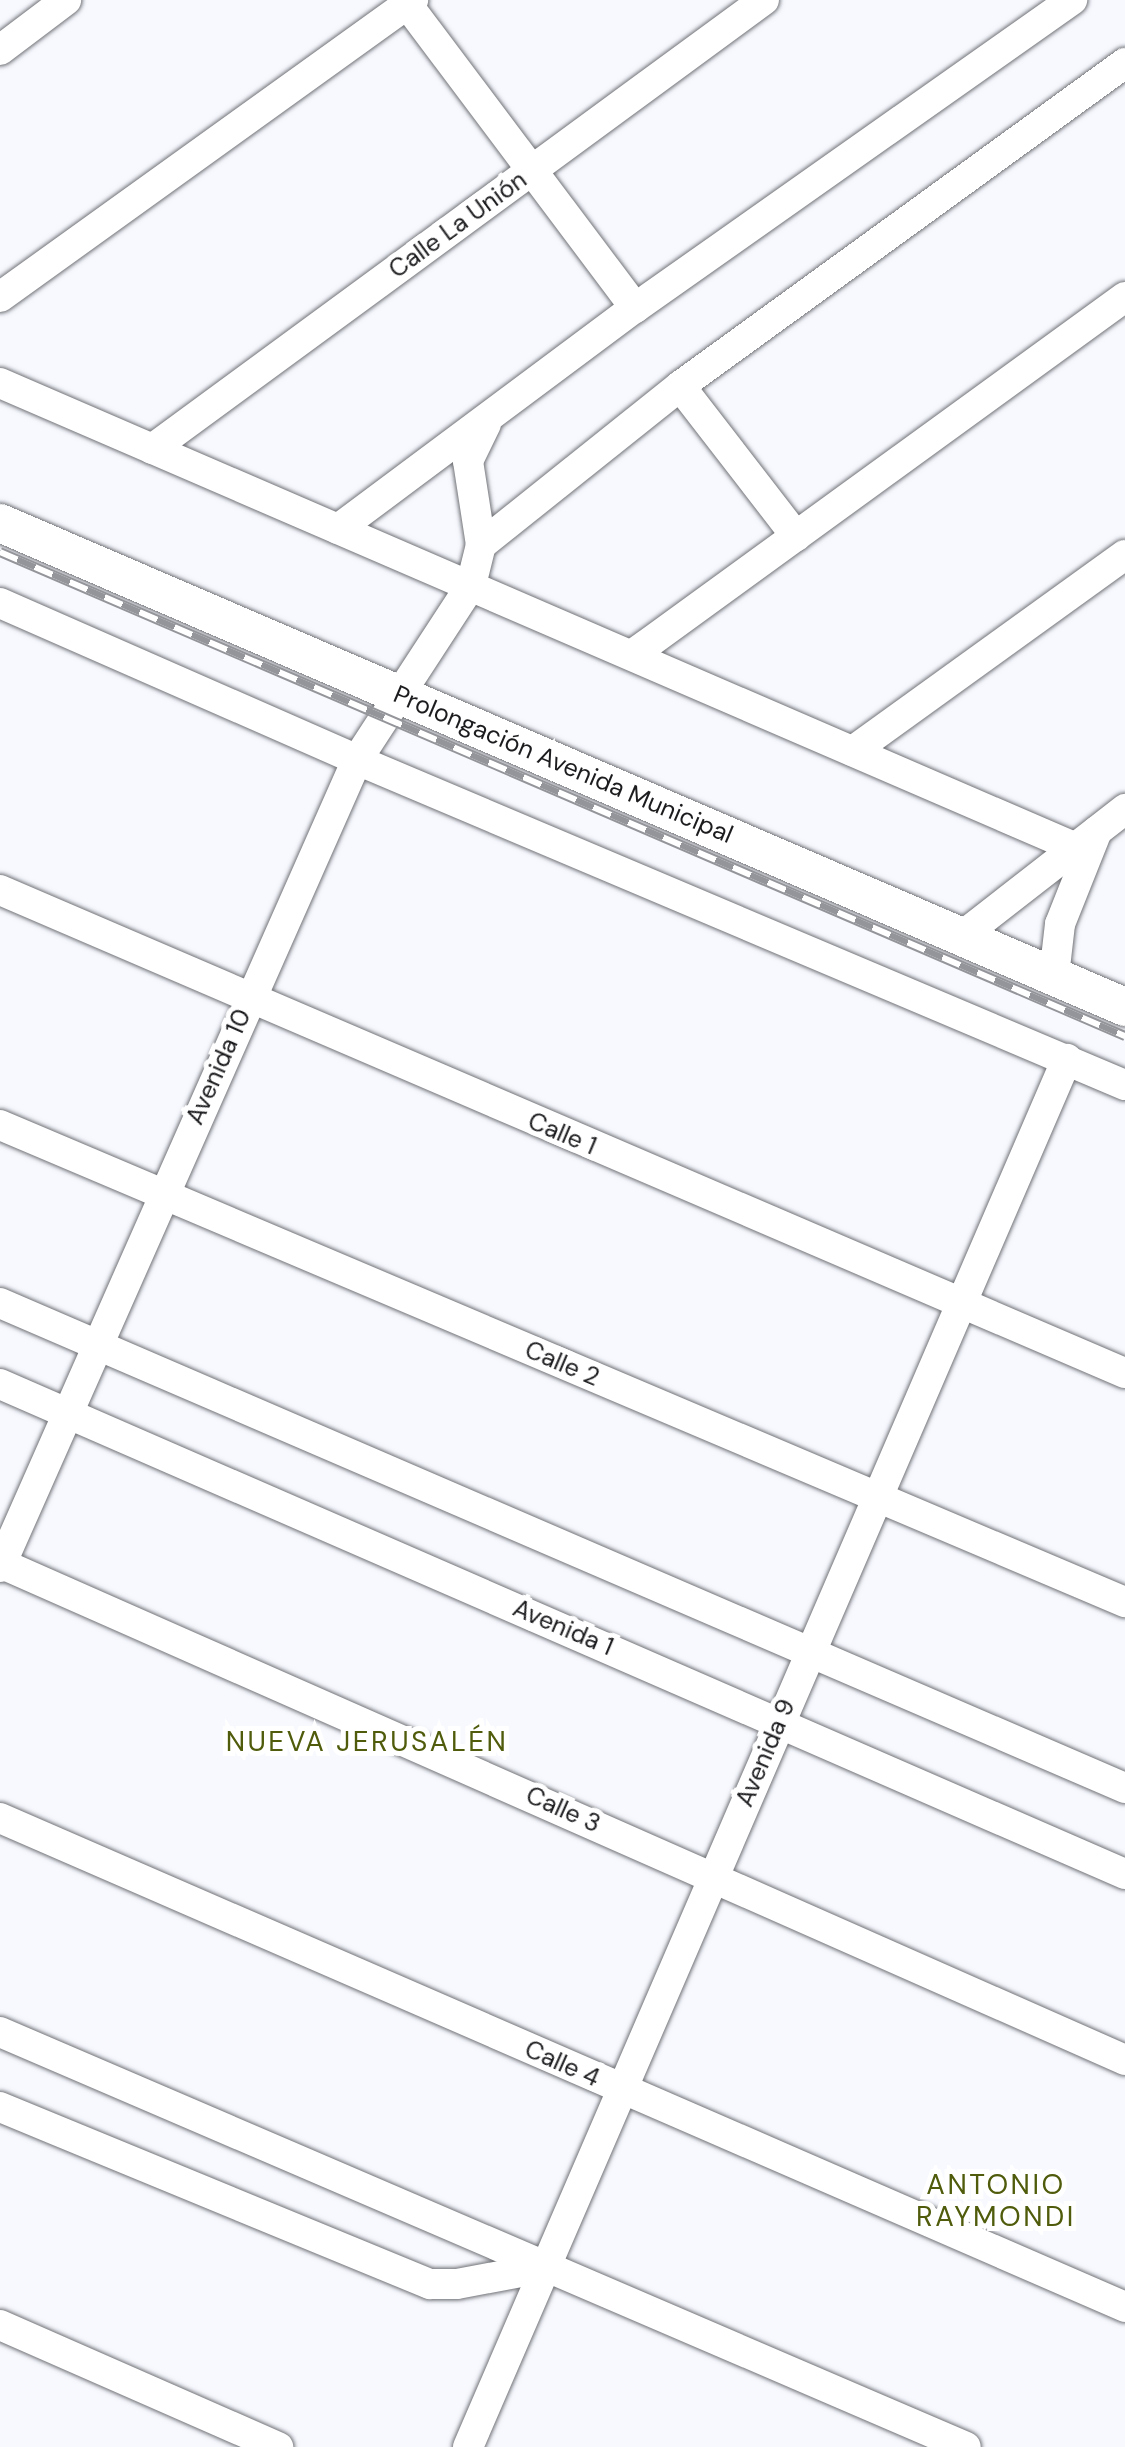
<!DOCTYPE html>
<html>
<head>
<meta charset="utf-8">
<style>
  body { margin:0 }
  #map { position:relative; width:1125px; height:2447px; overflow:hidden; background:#f7f9ff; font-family:"DM Sans",sans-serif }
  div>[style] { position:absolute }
  .roads { filter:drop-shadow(0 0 2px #707277) drop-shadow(0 0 2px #707277) }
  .minor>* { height:30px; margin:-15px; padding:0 15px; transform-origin:15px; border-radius:15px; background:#fff }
  .major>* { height:38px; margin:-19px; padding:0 19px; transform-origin:19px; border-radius:19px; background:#fff }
  .rail>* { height:10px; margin-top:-5px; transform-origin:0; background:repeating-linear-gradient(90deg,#fff 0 19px,#94959a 0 38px); box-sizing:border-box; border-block:2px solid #94959a }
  span { translate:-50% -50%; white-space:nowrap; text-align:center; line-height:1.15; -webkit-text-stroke:10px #fff; paint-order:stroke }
  .street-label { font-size:25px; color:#1c1c1f }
  .neighbourhood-label { font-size:28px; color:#505c0b; letter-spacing:2.5px }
</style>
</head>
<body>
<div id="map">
  <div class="roads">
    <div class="minor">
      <i style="left:404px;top:0;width:385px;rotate:53.1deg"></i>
      <i style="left:0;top:50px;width:83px;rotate:-37.1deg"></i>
      <i style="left:0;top:297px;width:509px;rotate:-35.72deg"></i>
      <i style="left:0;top:383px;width:1170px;rotate:23.37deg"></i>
      <i style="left:680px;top:386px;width:190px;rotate:52.3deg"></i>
      <i style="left:152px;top:449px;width:759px;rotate:-36.27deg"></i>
      <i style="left:338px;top:529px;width:370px;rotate:-36.7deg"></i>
      <i style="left:635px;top:308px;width:535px;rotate:-35.18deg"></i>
      <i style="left:481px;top:545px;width:85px;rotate:-98.8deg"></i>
      <i style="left:468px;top:461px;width:41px;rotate:-64.1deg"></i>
      <i style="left:0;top:603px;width:390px;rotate:23.7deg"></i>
      <i style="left:357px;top:760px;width:834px;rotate:22.94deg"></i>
      <i style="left:632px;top:655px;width:609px;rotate:-35.99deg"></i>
      <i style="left:853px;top:751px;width:335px;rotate:-35.8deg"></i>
      <i style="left:0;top:890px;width:1224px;rotate:23.24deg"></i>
      <i style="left:962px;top:936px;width:207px;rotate:-37.9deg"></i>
      <i style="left:1054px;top:976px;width:52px;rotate:-83.4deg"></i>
      <i style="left:1060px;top:924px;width:100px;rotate:-68.3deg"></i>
      <i style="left:0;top:1125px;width:1222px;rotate:22.98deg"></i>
      <i style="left:0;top:1303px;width:1225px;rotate:23.32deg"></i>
      <i style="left:0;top:1384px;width:1227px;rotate:23.54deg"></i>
      <i style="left:0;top:1563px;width:1230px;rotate:23.83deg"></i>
      <i style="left:0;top:1567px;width:882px;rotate:-66.14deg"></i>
      <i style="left:357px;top:760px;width:209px;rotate:-56.9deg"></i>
      <i style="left:471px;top:585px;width:41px;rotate:-76deg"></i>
      <i style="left:481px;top:545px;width:255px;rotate:-38.6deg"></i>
      <i style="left:680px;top:386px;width:550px;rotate:-35.97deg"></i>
      <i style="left:0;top:1818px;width:1227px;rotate:23.49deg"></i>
      <i style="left:0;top:2032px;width:1051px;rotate:23.25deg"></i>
      <i style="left:0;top:2107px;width:465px;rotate:22.4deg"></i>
      <i style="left:430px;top:2284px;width:27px"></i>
      <i style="left:457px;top:2284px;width:92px;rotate:-10.7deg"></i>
      <i style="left:0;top:2325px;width:304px;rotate:23.7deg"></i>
      <i style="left:468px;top:2447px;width:1512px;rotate:-66.66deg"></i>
    </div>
    <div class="major">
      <i style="left:0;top:523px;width:1225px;rotate:23.28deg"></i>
    </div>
  </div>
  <div class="rail">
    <i style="left:0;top:552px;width:1225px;rotate:23.28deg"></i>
  </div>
  <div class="street-label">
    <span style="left:458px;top:225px;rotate:-36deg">Calle La Unión</span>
    <span style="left:563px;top:765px;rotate:23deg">Prolongación Avenida Municipal</span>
    <span style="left:219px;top:1067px;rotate:-66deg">Avenida 10</span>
    <span style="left:562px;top:1134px;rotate:23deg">Calle 1</span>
    <span style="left:562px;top:1364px;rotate:23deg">Calle 2</span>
    <span style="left:563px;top:1628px;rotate:23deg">Avenida 1</span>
    <span style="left:766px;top:1753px;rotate:-67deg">Avenida 9</span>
    <span style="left:563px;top:1810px;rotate:24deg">Calle 3</span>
    <span style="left:562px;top:2064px;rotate:24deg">Calle 4</span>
  </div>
  <div class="neighbourhood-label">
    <span style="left:367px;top:1742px">NUEVA JERUSALÉN</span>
    <span style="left:996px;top:2201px">ANTONIO<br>RAYMONDI</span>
  </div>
</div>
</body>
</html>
